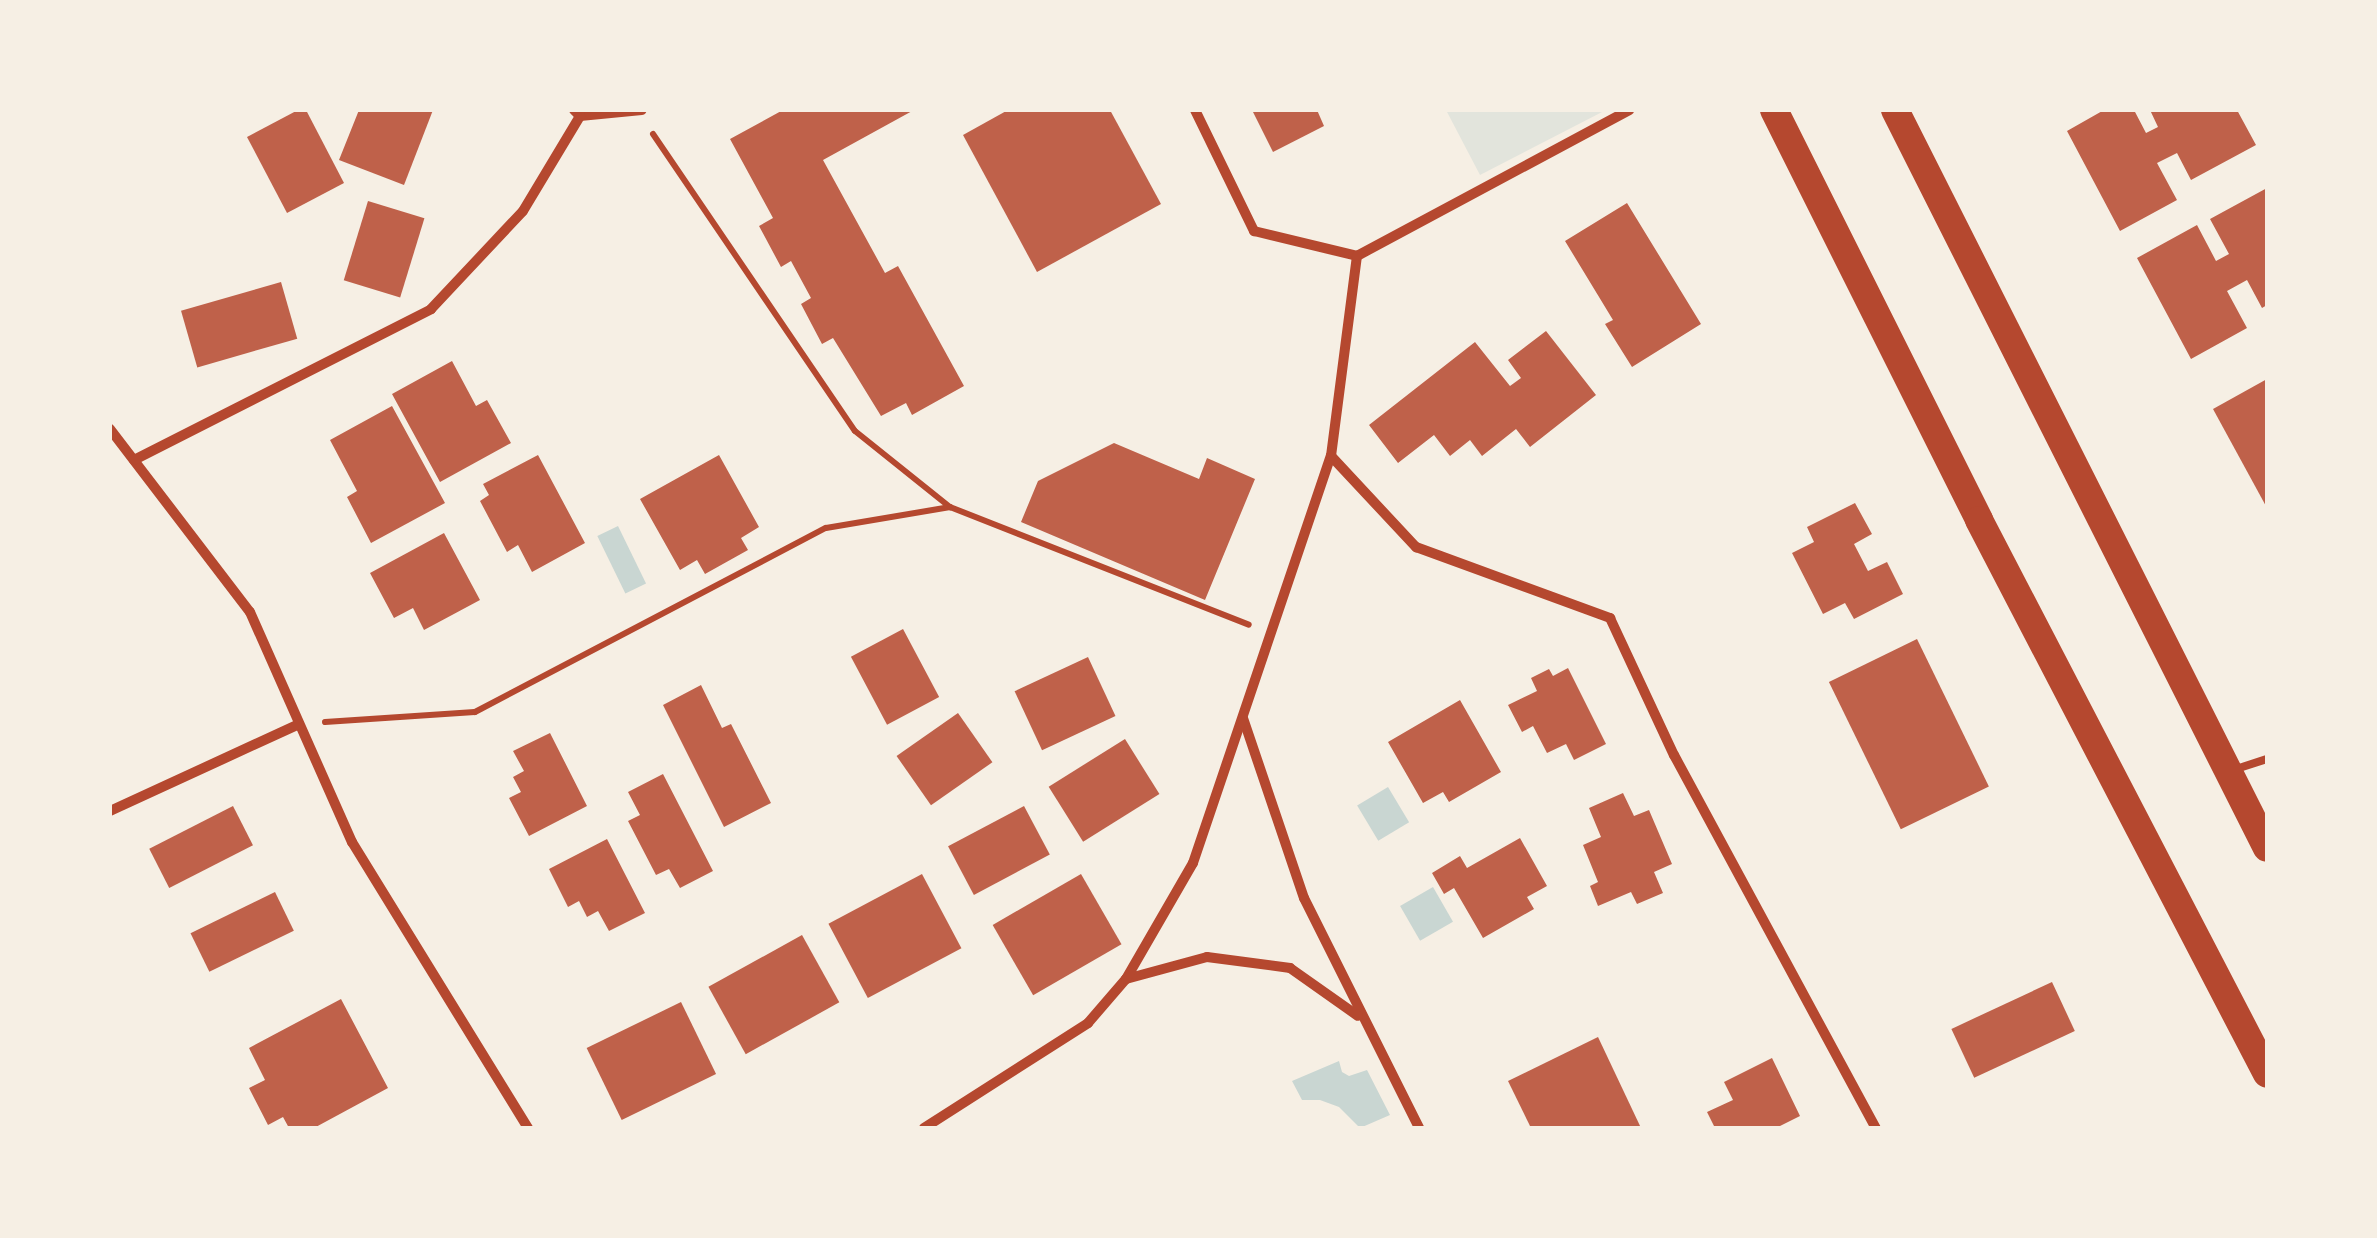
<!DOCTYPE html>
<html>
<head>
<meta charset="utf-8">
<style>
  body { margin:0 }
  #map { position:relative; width:2377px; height:1238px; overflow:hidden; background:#f6efe4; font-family:Figtree,sans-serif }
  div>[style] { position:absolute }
  .green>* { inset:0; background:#e2e4dc }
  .water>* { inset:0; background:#c9d6d2; transform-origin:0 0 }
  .building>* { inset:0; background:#bf614a; transform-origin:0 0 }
  .path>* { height:6px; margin:-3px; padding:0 3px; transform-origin:3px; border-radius:3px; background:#b5482f }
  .service>* { height:8px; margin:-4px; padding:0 4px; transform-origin:4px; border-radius:4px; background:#b5482f }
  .minor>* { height:10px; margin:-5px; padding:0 5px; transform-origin:5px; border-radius:5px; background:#b5482f }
  .trunk>* { height:28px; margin:-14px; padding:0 14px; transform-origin:14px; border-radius:14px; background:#b5482f }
  span { translate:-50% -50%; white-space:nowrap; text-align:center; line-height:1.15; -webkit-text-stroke:8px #f6efe4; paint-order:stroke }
  .frame { position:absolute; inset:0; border:112px solid #f6efe4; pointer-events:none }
</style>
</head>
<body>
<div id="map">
  <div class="green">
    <i style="clip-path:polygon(1446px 110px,1606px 110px,1480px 175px)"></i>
  </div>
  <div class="water">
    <i style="left:618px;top:526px;width:64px;height:23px;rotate:64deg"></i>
    <i style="left:1388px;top:787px;width:41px;height:36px;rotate:59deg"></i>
    <i style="left:1433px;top:887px;width:40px;height:38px;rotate:60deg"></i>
    <i style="clip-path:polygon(1339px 1061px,1342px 1072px,1349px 1076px,1367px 1070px,1390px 1115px,1360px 1128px,1339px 1107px,1320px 1100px,1302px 1100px,1292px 1081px)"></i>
  </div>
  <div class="building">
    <i style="clip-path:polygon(298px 110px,306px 110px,344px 183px,287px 213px,247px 137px)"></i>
    <i style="clip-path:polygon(359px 110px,433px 110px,404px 185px,339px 160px)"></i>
    <i style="clip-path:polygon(783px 110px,914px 110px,823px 160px,885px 273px,898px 266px,964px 386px,912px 415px,906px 403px,881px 416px,833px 338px,822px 344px,801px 304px,811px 298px,791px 261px,781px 267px,759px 226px,773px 218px,730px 139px)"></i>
    <i style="clip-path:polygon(1008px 110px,1110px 110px,1161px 204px,1037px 272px,963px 135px)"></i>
    <i style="clip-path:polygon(1252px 110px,1317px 110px,1324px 126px,1273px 152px)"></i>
    <i style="clip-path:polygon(2104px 110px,2134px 110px,2146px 133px,2158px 127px,2150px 110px,2237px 110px,2256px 145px,2191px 180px,2177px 153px,2157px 163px,2177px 200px,2120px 231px,2067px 131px)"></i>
    <i style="clip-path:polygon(2267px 188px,2267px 305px,2262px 308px,2247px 280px,2227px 291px,2247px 328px,2191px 359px,2137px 258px,2197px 225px,2216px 261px,2229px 254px,2210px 219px)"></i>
    <i style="left:368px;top:201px;width:59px;height:83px;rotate:17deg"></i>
    <i style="clip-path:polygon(1627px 203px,1701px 324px,1632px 367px,1605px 324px,1613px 320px,1565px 241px)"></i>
    <i style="left:281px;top:282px;width:59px;height:104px;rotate:74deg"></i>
    <i style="clip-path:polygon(1546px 331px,1596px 395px,1530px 447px,1516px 429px,1482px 456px,1470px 440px,1450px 456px,1434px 435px,1398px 463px,1369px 425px,1475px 342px,1510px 386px,1521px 378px,1508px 360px)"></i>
    <i style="clip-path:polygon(452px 361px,476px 406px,487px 400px,511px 443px,440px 482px,392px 394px)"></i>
    <i style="clip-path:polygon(2267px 379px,2267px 508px,2213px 409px)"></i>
    <i style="clip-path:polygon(392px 406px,445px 503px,371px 543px,347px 497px,357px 491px,330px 440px)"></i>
    <i style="clip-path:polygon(1114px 443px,1199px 479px,1207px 458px,1255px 479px,1205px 600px,1021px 522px,1038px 481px)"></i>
    <i style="clip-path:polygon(538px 455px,585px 543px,532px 572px,518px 545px,507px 552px,480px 501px,489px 495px,483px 484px)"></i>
    <i style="clip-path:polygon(719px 455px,759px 527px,741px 538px,748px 550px,705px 574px,697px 560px,680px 570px,640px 499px)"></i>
    <i style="clip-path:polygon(1855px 503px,1872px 534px,1854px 544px,1868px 571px,1887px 562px,1903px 594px,1854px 619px,1845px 603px,1823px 614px,1792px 553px,1814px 542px,1807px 527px)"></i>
    <i style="clip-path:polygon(444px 533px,480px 600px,424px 630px,413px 608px,394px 618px,370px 573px)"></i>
    <i style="left:903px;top:629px;width:77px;height:59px;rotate:62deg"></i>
    <i style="left:1917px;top:639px;width:164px;height:98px;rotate:64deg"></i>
    <i style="left:1088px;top:657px;width:65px;height:81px;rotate:65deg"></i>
    <i style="clip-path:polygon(1568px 668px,1606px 744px,1574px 760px,1566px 744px,1547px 753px,1533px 726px,1522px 732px,1508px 705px,1537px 691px,1531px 678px,1549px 669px,1553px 676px)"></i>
    <i style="clip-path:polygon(701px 685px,722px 728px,731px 724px,771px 803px,724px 827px,663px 705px)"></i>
    <i style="clip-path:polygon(1460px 700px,1501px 772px,1449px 802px,1443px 792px,1423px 803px,1388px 742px)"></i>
    <i style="left:958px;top:713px;width:60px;height:75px;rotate:55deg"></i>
    <i style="clip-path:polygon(550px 733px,587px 806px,529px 836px,509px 798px,521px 792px,513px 777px,524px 771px,513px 751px)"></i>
    <i style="left:1125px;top:739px;width:65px;height:90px;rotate:58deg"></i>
    <i style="clip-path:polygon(663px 774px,713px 871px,680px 888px,669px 869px,656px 875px,628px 821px,640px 815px,628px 792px)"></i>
    <i style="clip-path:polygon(1623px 793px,1634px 816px,1649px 810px,1672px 864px,1654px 872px,1663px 893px,1637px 904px,1631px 892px,1598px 906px,1590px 886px,1598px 882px,1583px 845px,1601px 837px,1589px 808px)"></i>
    <i style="left:233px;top:806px;width:44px;height:94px;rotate:63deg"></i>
    <i style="left:1024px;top:806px;width:55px;height:86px;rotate:62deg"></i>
    <i style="clip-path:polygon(1520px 838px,1547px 886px,1527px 897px,1534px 909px,1483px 938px,1454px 888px,1444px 894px,1432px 873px,1460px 856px,1467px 868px)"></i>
    <i style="clip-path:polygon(607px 839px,645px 913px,609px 931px,598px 911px,587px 917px,579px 901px,568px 907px,549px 869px)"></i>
    <i style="left:922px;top:874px;width:84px;height:106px;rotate:62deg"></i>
    <i style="left:1081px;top:874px;width:81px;height:102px;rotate:60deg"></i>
    <i style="left:275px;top:892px;width:43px;height:94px;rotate:64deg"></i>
    <i style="left:802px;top:935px;width:77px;height:107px;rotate:61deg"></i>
    <i style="left:2052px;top:982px;width:54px;height:111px;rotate:65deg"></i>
    <i style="clip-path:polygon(341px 999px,388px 1088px,314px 1128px,289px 1128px,283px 1117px,268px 1125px,249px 1088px,265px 1080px,249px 1048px)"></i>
    <i style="left:681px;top:1002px;width:80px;height:105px;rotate:64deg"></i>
    <i style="clip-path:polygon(1598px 1037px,1641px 1128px,1531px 1128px,1508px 1081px)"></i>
    <i style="clip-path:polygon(1772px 1058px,1800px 1116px,1776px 1128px,1715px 1128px,1707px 1112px,1733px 1100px,1724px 1082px)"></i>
  </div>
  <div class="path">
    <i style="left:653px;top:134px;width:359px;rotate:55.8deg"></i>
    <i style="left:855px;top:431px;width:122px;rotate:38.7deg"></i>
    <i style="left:325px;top:722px;width:150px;rotate:-3.8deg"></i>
    <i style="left:475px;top:712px;width:396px;rotate:-27.7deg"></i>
    <i style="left:826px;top:528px;width:126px;rotate:-9.6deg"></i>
    <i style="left:950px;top:507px;width:321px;rotate:21.5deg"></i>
  </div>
  <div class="service">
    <i style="left:2233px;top:770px;width:36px;rotate:-18deg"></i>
  </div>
  <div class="minor">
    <i style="left:574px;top:110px;width:8px;rotate:45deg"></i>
    <i style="left:580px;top:116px;width:62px;rotate:-5.5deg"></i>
    <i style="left:1195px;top:110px;width:135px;rotate:64deg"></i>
    <i style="left:1254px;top:231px;width:106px;rotate:13.6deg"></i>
    <i style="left:110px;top:429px;width:230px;rotate:52.6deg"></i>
    <i style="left:250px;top:612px;width:252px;rotate:66.1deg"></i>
    <i style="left:352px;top:842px;width:336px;rotate:58.4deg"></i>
    <i style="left:1331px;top:456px;width:125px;rotate:47deg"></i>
    <i style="left:1416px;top:547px;width:207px;rotate:20.1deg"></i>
    <i style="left:1610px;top:618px;width:151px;rotate:65deg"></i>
    <i style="left:1674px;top:755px;width:424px;rotate:61.6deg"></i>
    <i style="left:134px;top:460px;width:333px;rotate:-26.9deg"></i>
    <i style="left:431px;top:309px;width:134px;rotate:-46.8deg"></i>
    <i style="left:523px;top:211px;width:111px;rotate:-59deg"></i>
    <i style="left:1243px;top:718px;width:190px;rotate:71.3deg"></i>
    <i style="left:1304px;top:898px;width:257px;rotate:63.4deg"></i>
    <i style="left:110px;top:811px;width:208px;rotate:-24.7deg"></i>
    <i style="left:1126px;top:979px;width:84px;rotate:-15.2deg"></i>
    <i style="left:1207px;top:957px;width:84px;rotate:7.5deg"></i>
    <i style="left:1290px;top:968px;width:83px;rotate:35.2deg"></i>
    <i style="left:924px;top:1128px;width:195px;rotate:-32.6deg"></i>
    <i style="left:1088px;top:1023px;width:58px;rotate:-49.2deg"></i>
    <i style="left:1126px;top:979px;width:134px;rotate:-60deg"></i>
    <i style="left:1193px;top:863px;width:430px;rotate:-71.3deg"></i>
    <i style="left:1331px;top:456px;width:202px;rotate:-82.6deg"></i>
    <i style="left:1357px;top:256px;width:309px;rotate:-28.2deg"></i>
  </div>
  <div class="trunk">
    <i style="left:1774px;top:110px;width:458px;rotate:63.4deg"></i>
    <i style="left:1979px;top:520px;width:624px;rotate:62.53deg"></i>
    <i style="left:1895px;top:110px;width:826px;rotate:63.25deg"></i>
  </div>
  <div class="frame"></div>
</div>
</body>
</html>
